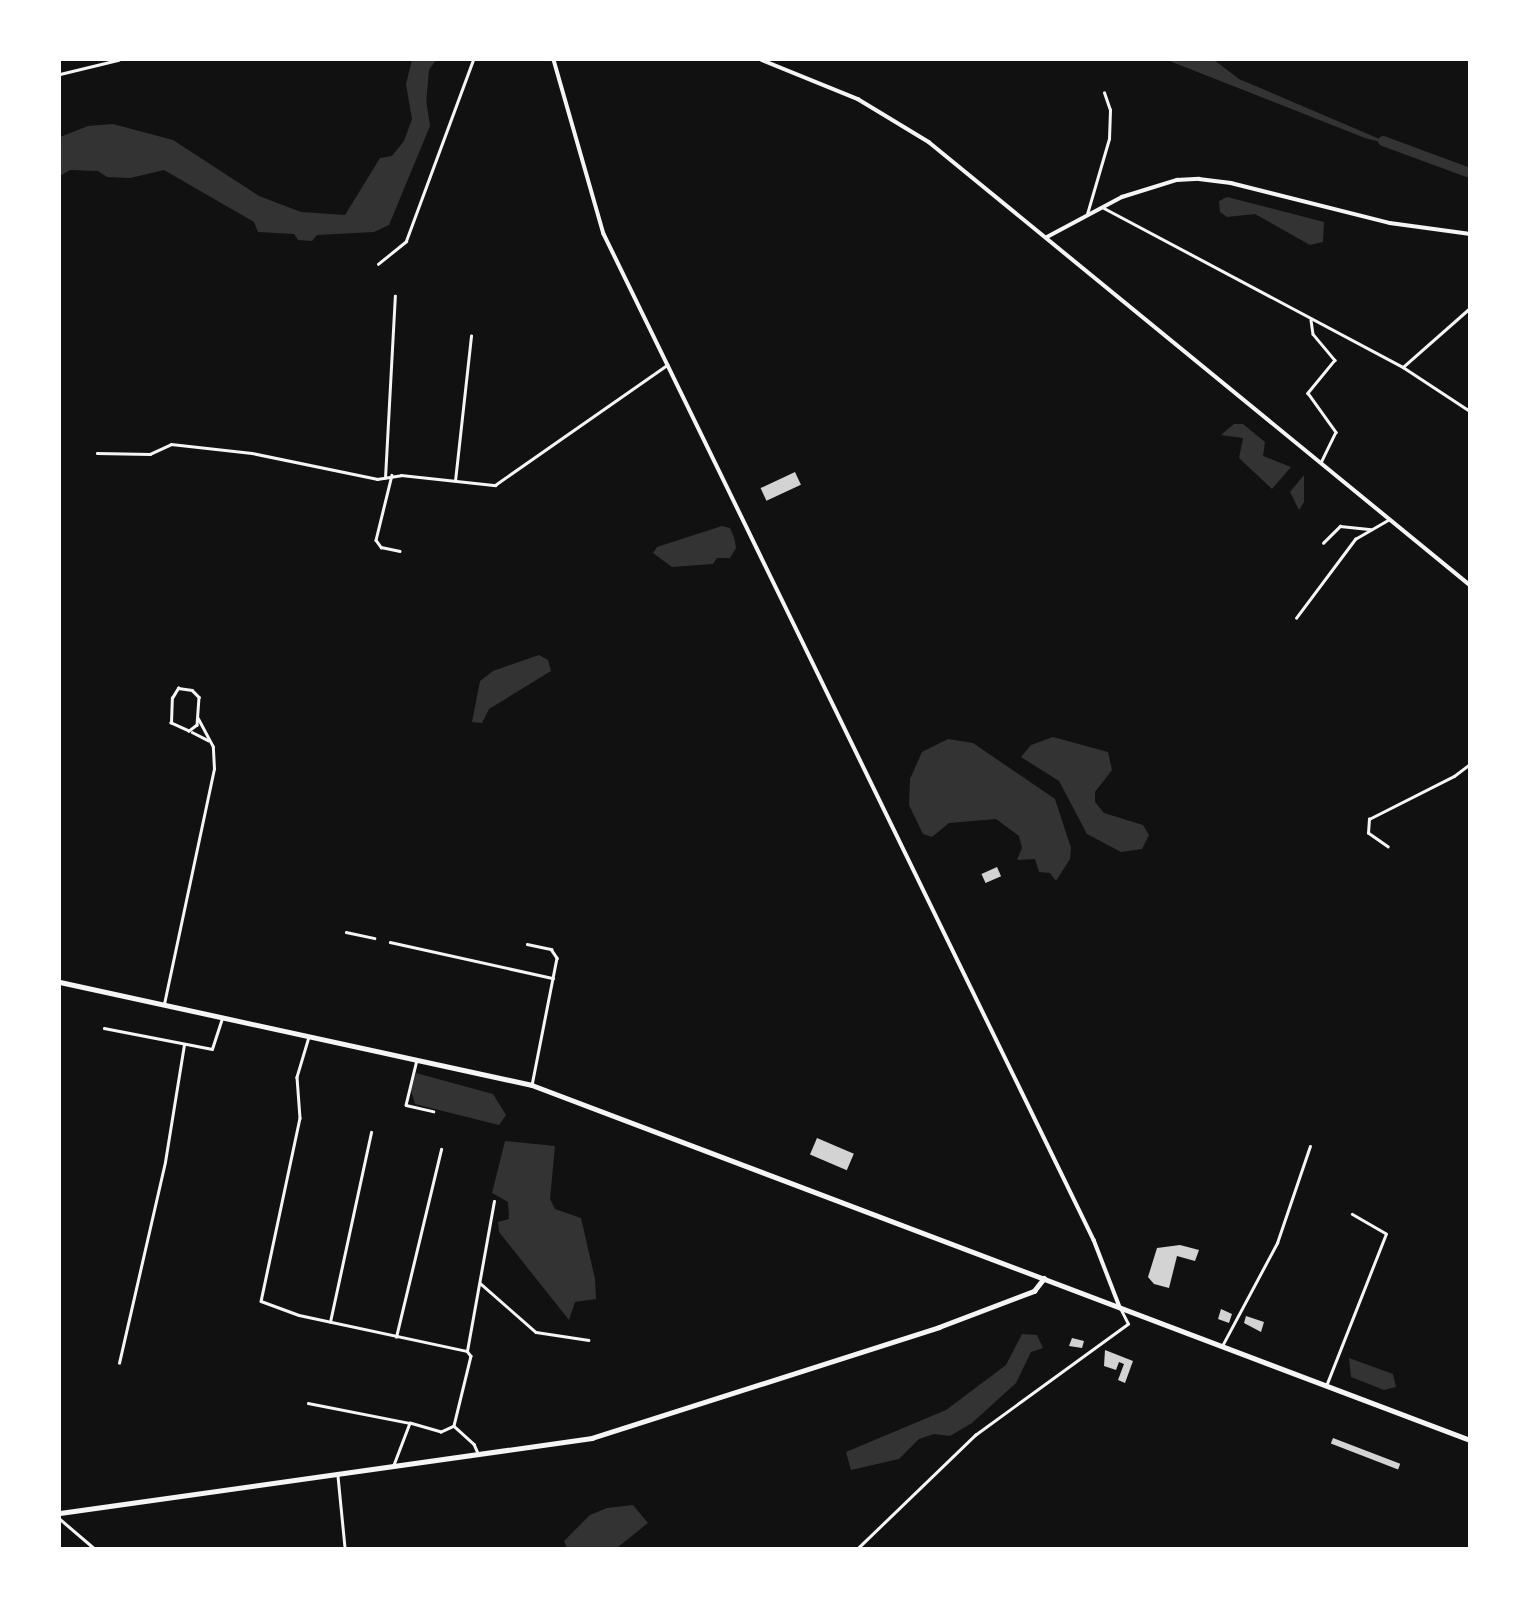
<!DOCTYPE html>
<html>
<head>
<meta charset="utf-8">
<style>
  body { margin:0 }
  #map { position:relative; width:1529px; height:1608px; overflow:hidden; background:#111; font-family:Manrope,sans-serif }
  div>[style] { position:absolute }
  .water>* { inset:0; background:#333 }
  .canal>* { height:6px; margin:-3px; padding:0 3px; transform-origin:3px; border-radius:3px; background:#333 }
  .river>* { height:10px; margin:-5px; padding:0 5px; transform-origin:5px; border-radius:5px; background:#333 }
  .building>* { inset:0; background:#d3d3d3; transform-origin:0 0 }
  .minor>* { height:2.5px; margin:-1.25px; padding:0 1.25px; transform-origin:1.25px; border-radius:1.25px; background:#f5f5f5 }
  .tertiary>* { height:3.5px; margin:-1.75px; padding:0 1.75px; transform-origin:1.75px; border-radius:1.75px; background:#f5f5f5 }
  .secondary>* { height:3.5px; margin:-1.75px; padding:0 1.75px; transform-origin:1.75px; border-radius:1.75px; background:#f5f5f5 }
  .primary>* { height:4.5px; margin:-2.25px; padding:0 2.25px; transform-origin:2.25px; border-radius:2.25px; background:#f5f5f5 }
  span { translate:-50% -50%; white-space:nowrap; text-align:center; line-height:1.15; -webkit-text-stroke:6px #fff; paint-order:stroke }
  .frame { position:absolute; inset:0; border:61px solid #fff; pointer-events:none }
</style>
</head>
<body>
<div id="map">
  <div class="water">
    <i style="clip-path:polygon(412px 60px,436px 60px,423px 78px,430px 126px,389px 225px,374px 232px,317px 235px,312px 241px,298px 240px,294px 234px,258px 232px,254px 222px,164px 170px,130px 178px,107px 177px,98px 171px,70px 170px,60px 176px,60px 137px,88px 126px,113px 124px,173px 140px,259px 196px,301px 212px,345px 215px,380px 158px,392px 156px,404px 141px,412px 119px,406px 84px)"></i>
    <i style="clip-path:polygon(1167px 60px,1214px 60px,1239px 79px,1396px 146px,1365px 138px)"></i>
    <i style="clip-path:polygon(1227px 197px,1324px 222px,1323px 242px,1310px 245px,1255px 214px,1227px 217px,1220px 212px,1219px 201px)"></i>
    <i style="clip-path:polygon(1234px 424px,1243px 424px,1265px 442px,1263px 456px,1291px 467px,1272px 489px,1239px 458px,1243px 438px,1221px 435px)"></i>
    <i style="clip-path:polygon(1304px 475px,1304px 502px,1299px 510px,1290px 492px)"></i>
    <i style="clip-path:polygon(722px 526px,730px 528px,734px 537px,736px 548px,730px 558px,717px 558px,713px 564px,672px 567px,653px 553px,657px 547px)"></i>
    <i style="clip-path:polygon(539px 655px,548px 660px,551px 671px,489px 709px,482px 723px,472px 722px,480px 681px,493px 671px)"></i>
    <i style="clip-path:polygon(1053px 737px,1108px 752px,1112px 770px,1095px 792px,1095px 802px,1104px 813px,1143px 825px,1149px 835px,1142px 849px,1121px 852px,1087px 834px,1059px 781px,1021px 757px,1031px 745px)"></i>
    <i style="clip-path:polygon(948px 739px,973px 743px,1055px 799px,1071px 848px,1070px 859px,1056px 881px,1050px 873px,1039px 872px,1035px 859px,1017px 860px,1022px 848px,1019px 836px,996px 819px,949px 823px,932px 837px,923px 834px,909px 805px,910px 779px,922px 752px)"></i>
    <i style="clip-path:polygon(416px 1073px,493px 1094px,506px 1115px,499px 1125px,415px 1104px,411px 1090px)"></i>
    <i style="clip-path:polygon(505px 1141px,555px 1146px,550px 1199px,555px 1209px,581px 1218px,595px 1279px,596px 1299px,575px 1302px,569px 1320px,499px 1232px,498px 1222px,509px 1219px,508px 1202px,492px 1193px)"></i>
    <i style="clip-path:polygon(1022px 1334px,1037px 1335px,1043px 1348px,1031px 1352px,1016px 1383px,972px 1423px,950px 1436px,934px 1434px,919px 1439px,899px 1459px,851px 1470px,846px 1452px,946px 1410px,1006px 1365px)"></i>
    <i style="clip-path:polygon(1349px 1358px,1393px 1374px,1396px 1387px,1384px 1390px,1351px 1377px)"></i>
    <i style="clip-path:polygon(633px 1505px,648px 1523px,618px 1547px,567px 1548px,564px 1541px,590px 1515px,607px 1508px)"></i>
  </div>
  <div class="canal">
    <i style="left:423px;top:103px;width:43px;rotate:-84.7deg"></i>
  </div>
  <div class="river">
    <i style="left:1383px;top:141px;width:93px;rotate:20.2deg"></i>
  </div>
  <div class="building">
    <i style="left:795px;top:472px;width:14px;height:38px;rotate:65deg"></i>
    <i style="left:997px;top:867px;width:10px;height:17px;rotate:66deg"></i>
    <i style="left:817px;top:1138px;width:40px;height:18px;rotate:23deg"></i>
    <i style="clip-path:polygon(1180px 1245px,1199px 1250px,1195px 1261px,1177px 1256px,1169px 1288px,1154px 1284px,1148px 1277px,1157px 1248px)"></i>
    <i style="clip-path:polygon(1221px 1309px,1232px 1314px,1229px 1323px,1218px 1319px)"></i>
    <i style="clip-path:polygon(1246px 1316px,1264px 1322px,1261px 1332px,1244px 1323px)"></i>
    <i style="clip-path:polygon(1072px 1338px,1084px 1341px,1082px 1348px,1069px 1346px)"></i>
    <i style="clip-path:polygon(1105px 1350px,1133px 1361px,1125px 1383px,1118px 1380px,1124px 1364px,1119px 1362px,1116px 1370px,1104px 1366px)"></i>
    <i style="left:1333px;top:1438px;width:72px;height:6px;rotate:21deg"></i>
  </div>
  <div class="minor">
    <i style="left:60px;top:74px;width:60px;rotate:-13.6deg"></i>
    <i style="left:1104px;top:208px;width:339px;rotate:28deg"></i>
    <i style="left:1403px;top:367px;width:89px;rotate:-41.4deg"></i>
    <i style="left:1087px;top:214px;width:78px;rotate:-73.7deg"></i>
    <i style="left:1109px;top:139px;width:29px;rotate:-88deg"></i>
    <i style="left:1110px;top:110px;width:18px;rotate:-109deg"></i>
    <i style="left:378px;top:264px;width:36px;rotate:-39deg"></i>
    <i style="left:406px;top:241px;width:193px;rotate:-69.7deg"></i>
    <i style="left:1311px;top:320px;width:14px;rotate:82deg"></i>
    <i style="left:1313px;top:334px;width:34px;rotate:50deg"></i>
    <i style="left:1335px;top:360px;width:43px;rotate:129.3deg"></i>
    <i style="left:1308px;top:393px;width:48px;rotate:54.3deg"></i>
    <i style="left:1336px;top:432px;width:34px;rotate:116deg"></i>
    <i style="left:1403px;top:367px;width:80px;rotate:33.3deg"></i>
    <i style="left:97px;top:453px;width:53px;rotate:1.1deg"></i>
    <i style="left:150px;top:454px;width:23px;rotate:-25deg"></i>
    <i style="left:171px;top:444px;width:81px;rotate:6.3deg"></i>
    <i style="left:252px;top:453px;width:128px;rotate:11.7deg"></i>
    <i style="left:377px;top:479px;width:24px;rotate:-9deg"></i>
    <i style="left:401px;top:475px;width:95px;rotate:6.1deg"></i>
    <i style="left:495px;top:485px;width:210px;rotate:-34.9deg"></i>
    <i style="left:392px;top:475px;width:67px;rotate:103.8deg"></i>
    <i style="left:376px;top:540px;width:9px;rotate:54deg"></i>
    <i style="left:381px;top:547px;width:19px;rotate:12deg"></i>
    <i style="left:385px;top:478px;width:182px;rotate:-86.9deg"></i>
    <i style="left:455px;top:481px;width:146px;rotate:-83.7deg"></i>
    <i style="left:1323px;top:543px;width:24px;rotate:-45deg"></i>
    <i style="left:1340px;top:526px;width:31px;rotate:6deg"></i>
    <i style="left:1296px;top:618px;width:99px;rotate:-53.2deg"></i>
    <i style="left:1355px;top:539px;width:38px;rotate:-30deg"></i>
    <i style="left:178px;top:688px;width:14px;rotate:8deg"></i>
    <i style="left:192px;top:690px;width:10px;rotate:45deg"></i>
    <i style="left:199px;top:697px;width:28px;rotate:94deg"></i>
    <i style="left:197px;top:725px;width:10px;rotate:143deg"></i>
    <i style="left:189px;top:731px;width:20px;rotate:-156deg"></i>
    <i style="left:171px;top:723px;width:25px;rotate:-88deg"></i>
    <i style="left:172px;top:698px;width:12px;rotate:-59deg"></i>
    <i style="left:192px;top:732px;width:18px;rotate:27deg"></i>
    <i style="left:1388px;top:847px;width:24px;rotate:-145deg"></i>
    <i style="left:1368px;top:833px;width:14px;rotate:-86deg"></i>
    <i style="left:1369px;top:819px;width:95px;rotate:-26.8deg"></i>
    <i style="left:1454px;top:776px;width:20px;rotate:-37deg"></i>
    <i style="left:346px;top:932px;width:29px;rotate:12deg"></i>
    <i style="left:390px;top:942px;width:167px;rotate:12.5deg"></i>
    <i style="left:527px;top:944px;width:25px;rotate:12deg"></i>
    <i style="left:551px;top:949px;width:11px;rotate:56deg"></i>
    <i style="left:557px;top:958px;width:129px;rotate:101.1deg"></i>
    <i style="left:164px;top:1004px;width:240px;rotate:-78deg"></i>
    <i style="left:214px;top:769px;width:22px;rotate:-93deg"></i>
    <i style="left:213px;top:747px;width:32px;rotate:-118deg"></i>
    <i style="left:104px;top:1028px;width:110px;rotate:11deg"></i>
    <i style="left:212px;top:1049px;width:33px;rotate:-72deg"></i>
    <i style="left:309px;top:1037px;width:42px;rotate:106.7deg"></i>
    <i style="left:297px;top:1077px;width:41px;rotate:85.8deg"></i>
    <i style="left:300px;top:1118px;width:187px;rotate:102deg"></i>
    <i style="left:261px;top:1301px;width:40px;rotate:20.2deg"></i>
    <i style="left:299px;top:1315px;width:172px;rotate:12.1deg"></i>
    <i style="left:467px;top:1351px;width:6px;rotate:51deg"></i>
    <i style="left:471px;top:1356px;width:72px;rotate:103.7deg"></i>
    <i style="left:454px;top:1426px;width:14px;rotate:155deg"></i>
    <i style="left:441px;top:1432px;width:32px;rotate:-164deg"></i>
    <i style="left:410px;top:1423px;width:45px;rotate:110.9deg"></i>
    <i style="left:417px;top:1060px;width:46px;rotate:103.7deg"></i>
    <i style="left:406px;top:1105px;width:28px;rotate:13deg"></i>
    <i style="left:480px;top:1283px;width:74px;rotate:41.2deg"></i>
    <i style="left:536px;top:1332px;width:53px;rotate:8.7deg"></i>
    <i style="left:330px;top:1322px;width:194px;rotate:-77.8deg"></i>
    <i style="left:396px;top:1337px;width:193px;rotate:-76.5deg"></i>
    <i style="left:1222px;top:1346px;width:117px;rotate:-61.9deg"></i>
    <i style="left:1277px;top:1243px;width:102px;rotate:-71.2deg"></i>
    <i style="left:467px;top:1351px;width:152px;rotate:-79.8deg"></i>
    <i style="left:119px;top:1363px;width:206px;rotate:-77.1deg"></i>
    <i style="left:165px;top:1162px;width:119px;rotate:-80.8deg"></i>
    <i style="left:1326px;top:1386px;width:163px;rotate:-68.5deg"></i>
    <i style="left:1386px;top:1234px;width:39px;rotate:-150deg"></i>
    <i style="left:308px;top:1403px;width:104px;rotate:11.1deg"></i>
    <i style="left:454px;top:1426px;width:27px;rotate:42deg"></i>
    <i style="left:474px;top:1444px;width:12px;rotate:66deg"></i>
    <i style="left:338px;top:1476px;width:72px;rotate:84.4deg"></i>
    <i style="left:60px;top:1519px;width:45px;rotate:40.5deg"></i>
    <i style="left:858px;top:1548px;width:163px;rotate:-44deg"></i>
    <i style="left:975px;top:1435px;width:189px;rotate:-36deg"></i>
    <i style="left:1128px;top:1324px;width:16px;rotate:-117deg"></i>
  </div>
  <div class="tertiary">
    <i style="left:1047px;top:237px;width:85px;rotate:-28.1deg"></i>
    <i style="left:1122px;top:197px;width:58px;rotate:-17.2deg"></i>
    <i style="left:1177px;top:180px;width:22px;rotate:-3deg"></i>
    <i style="left:1199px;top:179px;width:32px;rotate:7deg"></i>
    <i style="left:1231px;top:183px;width:164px;rotate:14.1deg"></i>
    <i style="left:1390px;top:223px;width:81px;rotate:7.8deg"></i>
  </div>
  <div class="secondary">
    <i style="left:554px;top:60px;width:181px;rotate:74deg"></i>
    <i style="left:604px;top:234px;width:1119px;rotate:64.03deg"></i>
    <i style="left:1094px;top:1240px;width:72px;rotate:68.8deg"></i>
    <i style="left:762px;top:60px;width:104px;rotate:22.1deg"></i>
    <i style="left:858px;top:99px;width:83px;rotate:31.2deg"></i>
    <i style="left:929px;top:142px;width:699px;rotate:39.31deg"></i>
  </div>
  <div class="primary">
    <i style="left:60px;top:982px;width:483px;rotate:12.3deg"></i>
    <i style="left:532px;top:1085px;width:1003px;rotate:20.73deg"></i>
    <i style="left:60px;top:1513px;width:537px;rotate:-8.02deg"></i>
    <i style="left:592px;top:1438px;width:364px;rotate:-17.7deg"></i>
    <i style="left:939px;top:1327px;width:102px;rotate:-20.8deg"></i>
    <i style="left:1034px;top:1291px;width:16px;rotate:-52deg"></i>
  </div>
  <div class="frame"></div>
</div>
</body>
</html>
